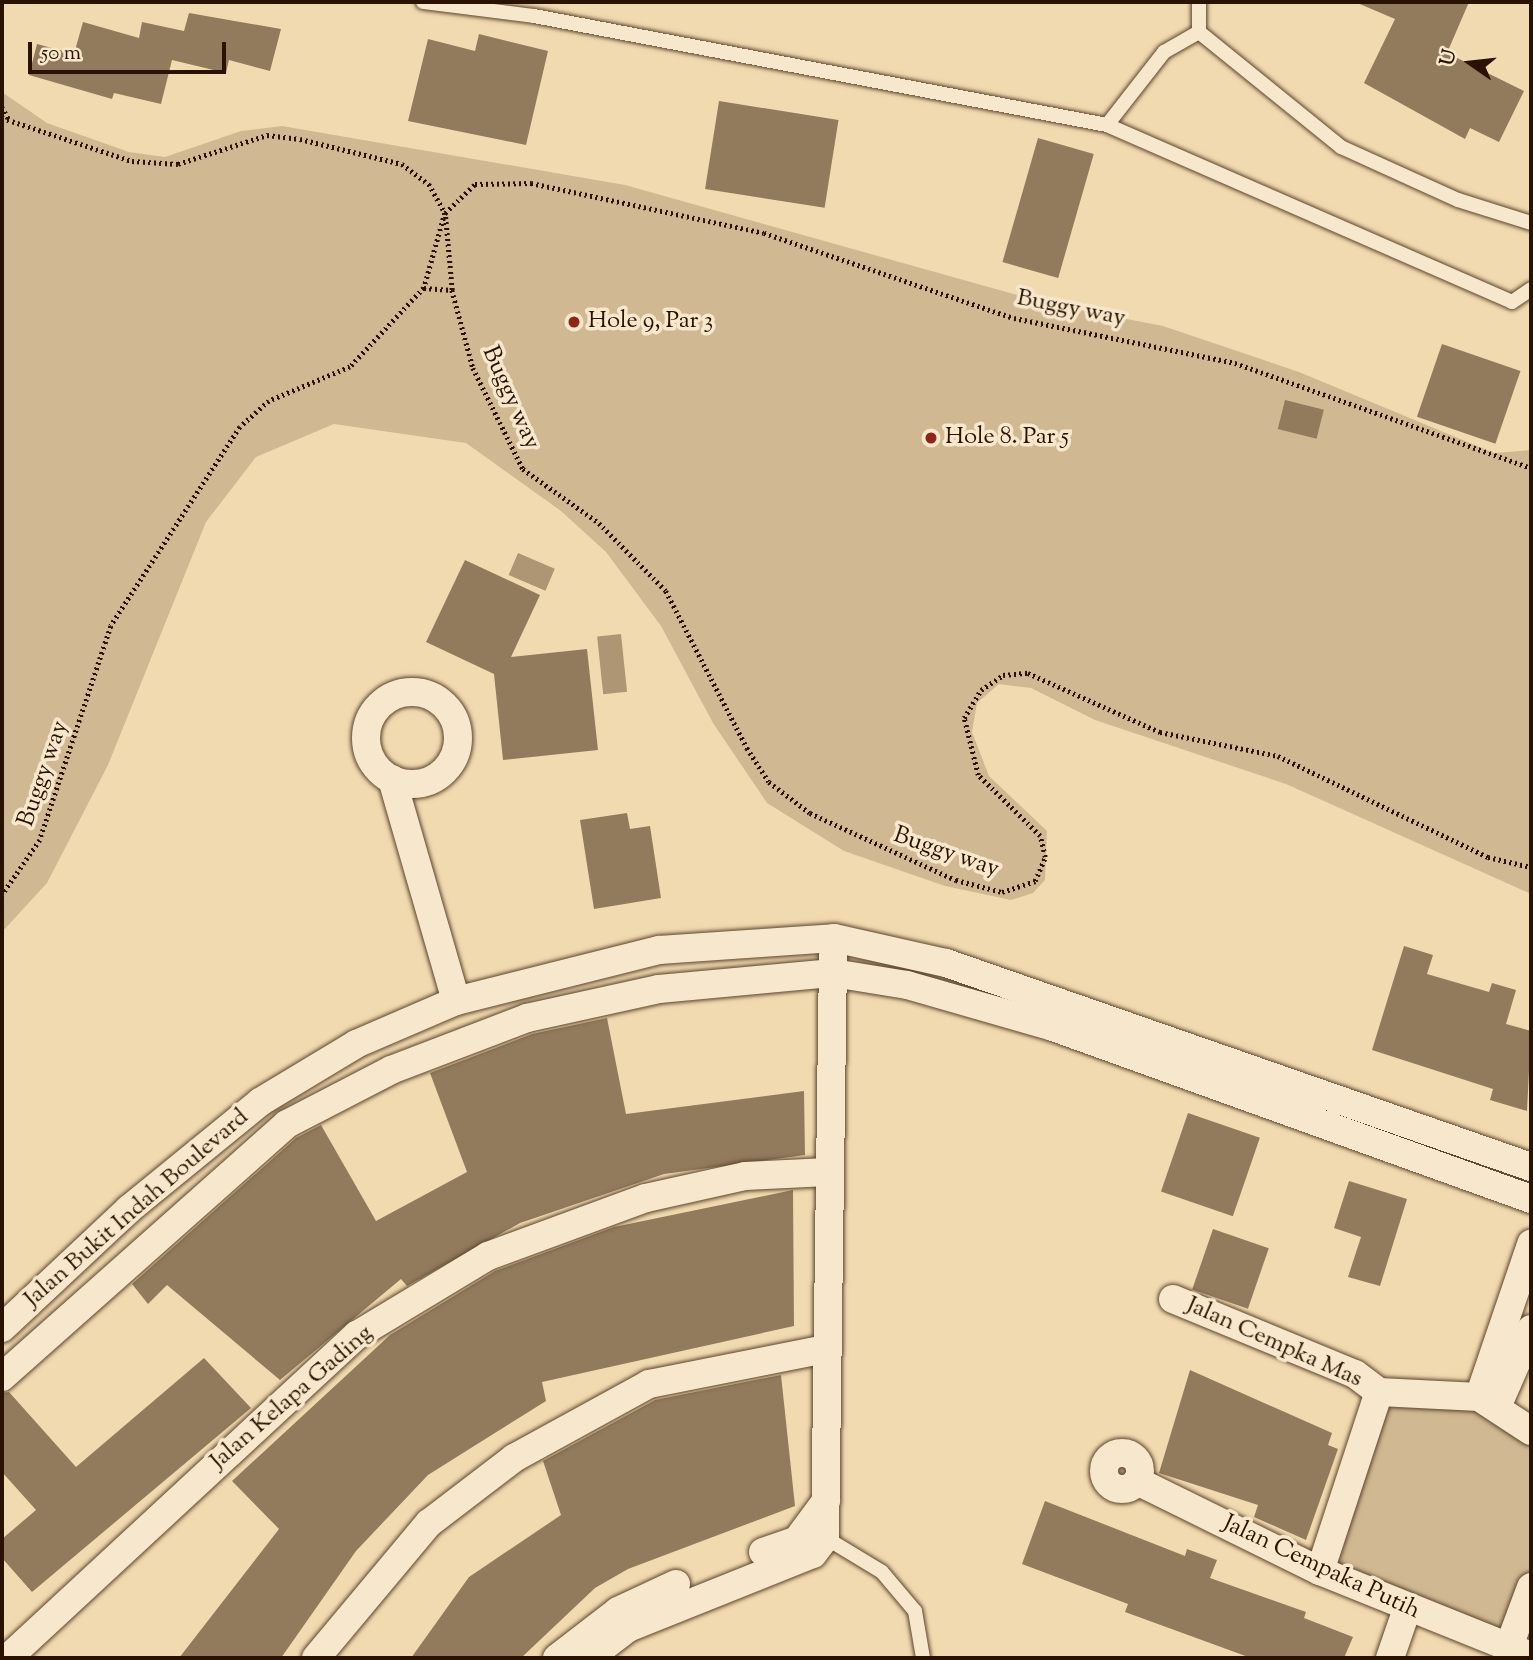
<!DOCTYPE html>
<html>
<head>
<meta charset="utf-8">
<style>
  body { margin:0 }
  #map { position:relative; width:1533px; height:1660px; overflow:hidden; background:#f2dab0; font-family:"Sorts Mill Goudy",serif }
  div>[style] { position:absolute }
  .green>* { inset:0; background:#d0b892 }
  .water>* { inset:0; background:#ae9674; transform-origin:0 0 }
  .building>* { inset:0; background:#927a5c; transform-origin:0 0 }
  .path>* { height:4.5px; margin-top:-2.25px; transform-origin:0; background:repeating-linear-gradient(90deg,#291300 0 2px,transparent 0 5.5px) }
  .roads { filter:drop-shadow(0 0 2px #5b452c) drop-shadow(0 0 2px #5b452c) }
  .service>* { height:14px; margin:-7px; padding:0 7px; transform-origin:7px; border-radius:7px; background:#f7e7cc }
  .minor>* { height:28px; margin:-14px; padding:0 14px; transform-origin:14px; border-radius:14px; background:#f7e7cc }
  .minor>.ring { margin:-14px; padding:0; box-sizing:content-box; background:none; border:28px solid #f7e7cc; border-radius:50% }
  .dots>* { width:19px; height:19px; translate:-50% -50%; box-sizing:border-box; border:4px solid #f7e7cc; border-radius:50% }
  span { translate:-50% -50%; white-space:nowrap; text-align:center; line-height:1.15; -webkit-text-stroke:7px #f7e7cc; paint-order:stroke }
  .street-label { font-size:24px; color:#291300 }
  .poi-label { font-size:24px; color:#291300 }
  .left { translate:0 -50%; text-align:left }
  .frame { position:absolute; inset:0; border:4px solid #291300; pointer-events:none }
  .north { position:absolute; left:1435px; top:28px; width:70px; height:70px; -webkit-text-stroke:5px #f7e7cc; paint-order:stroke; rotate:284deg; font-size:19px; font-weight:700; line-height:28px; text-align:center; color:#291300 }
  .north::after { content:''; display:block; margin:auto; width:24px; height:32px; background:#291300; clip-path:polygon(50% 0,100% 100%,50% 72%,0 100%) }
  .scale { position:absolute; left:28px; top:42px; width:198px; height:32px; box-sizing:border-box; border:4px solid #291300; border-top:0; padding-left:9px; font-size:21px; line-height:24px; white-space:nowrap; color:#291300; -webkit-text-stroke:5px #f7e7cc; paint-order:stroke }
</style>
</head>
<body>
<div id="map">
  <div class="green">
    <i style="clip-path:polygon(2px 92px,47px 123px,129px 152px,165px 157px,241px 131px,282px 126px,625px 185px,1049px 304px,1163px 326px,1299px 372px,1494px 453px,1531px 450px,1531px 894px,1286px 784px,1095px 720px,1031px 688px,999px 684px,977px 703px,972px 732px,989px 776px,1047px 831px,1045px 880px,1033px 893px,1011px 900px,945px 886px,844px 851px,767px 803px,713px 723px,661px 626px,606px 552px,561px 511px,466px 443px,334px 424px,256px 457px,206px 522px,108px 765px,47px 883px,2px 932px)"></i>
    <i style="clip-path:polygon(1397px 1379px,1477px 1403px,1531px 1439px,1531px 1574px,1506px 1646px,1321px 1569px)"></i>
  </div>
  <div class="water">
    <i style="left:518px;top:553px;width:40px;height:24px;rotate:23deg"></i>
    <i style="left:621px;top:634px;width:58px;height:24px;rotate:84deg"></i>
  </div>
  <div class="building">
    <i style="clip-path:polygon(1355px 2px,1469px 2px,1447px 53px,1524px 91px,1499px 142px,1470px 128px,1465px 139px,1364px 83px,1395px 19px)"></i>
    <i style="clip-path:polygon(189px 13px,281px 29px,270px 71px,229px 60px,226px 73px,172px 60px,161px 104px,114px 93px,112px 99px,29px 75px,37px 44px,74px 54px,83px 22px,139px 38px,142px 22px,184px 31px)"></i>
    <i style="clip-path:polygon(479px 34px,548px 51px,526px 145px,408px 121px,428px 39px,475px 51px)"></i>
    <i style="left:719px;top:101px;width:121px;height:89px;rotate:9deg"></i>
    <i style="left:1038px;top:138px;width:58px;height:129px;rotate:16deg"></i>
    <i style="left:1442px;top:344px;width:83px;height:77px;rotate:19deg"></i>
    <i style="left:1285px;top:400px;width:40px;height:30px;rotate:14deg"></i>
    <i style="clip-path:polygon(465px 560px,540px 595px,511px 657px,587px 649px,598px 750px,503px 760px,494px 674px,426px 642px)"></i>
    <i style="clip-path:polygon(627px 813px,630px 829px,650px 826px,661px 898px,594px 909px,580px 820px)"></i>
    <i style="clip-path:polygon(1404px 946px,1433px 955px,1427px 974px,1489px 992px,1492px 983px,1516px 990px,1506px 1024px,1531px 1031px,1527px 1111px,1490px 1100px,1493px 1089px,1372px 1050px)"></i>
    <i style="clip-path:polygon(607px 1018px,626px 1114px,804px 1091px,805px 1155px,664px 1174px,520px 1223px,407px 1286px,401px 1279px,280px 1380px,167px 1285px,148px 1304px,132px 1284px,296px 1138px,321px 1125px,376px 1221px,467px 1172px,430px 1073px,532px 1034px)"></i>
    <i style="left:1188px;top:1113px;width:76px;height:83px;rotate:19deg"></i>
    <i style="clip-path:polygon(1349px 1181px,1407px 1199px,1380px 1286px,1348px 1277px,1361px 1237px,1334px 1228px)"></i>
    <i style="clip-path:polygon(793px 1190px,794px 1326px,542px 1382px,546px 1401px,428px 1475px,356px 1551px,281px 1658px,179px 1658px,279px 1529px,232px 1481px,390px 1335px,495px 1271px,614px 1227px)"></i>
    <i style="left:1213px;top:1229px;width:59px;height:64px;rotate:19deg"></i>
    <i style="clip-path:polygon(204px 1358px,251px 1408px,32px 1592px,2px 1558px,2px 1539px,36px 1510px,2px 1472px,2px 1393px,9px 1392px,76px 1467px)"></i>
    <i style="clip-path:polygon(1190px 1370px,1332px 1433px,1328px 1445px,1338px 1449px,1306px 1540px,1254px 1517px,1258px 1505px,1159px 1473px)"></i>
    <i style="clip-path:polygon(781px 1375px,795px 1506px,628px 1569px,595px 1588px,521px 1658px,411px 1658px,469px 1577px,561px 1515px,543px 1461px,655px 1400px)"></i>
    <i style="clip-path:polygon(1045px 1501px,1185px 1556px,1187px 1549px,1217px 1560px,1210px 1578px,1306px 1612px,1304px 1618px,1353px 1637px,1344px 1658px,1251px 1658px,1125px 1612px,1128px 1604px,1022px 1564px)"></i>
  </div>
  <div class="path">
    <i style="left:2px;top:107px;width:13px;rotate:61deg"></i>
    <i style="left:2px;top:118px;width:137px;rotate:18.3deg"></i>
    <i style="left:132px;top:161px;width:46px;rotate:3.7deg"></i>
    <i style="left:178px;top:164px;width:94px;rotate:-18deg"></i>
    <i style="left:267px;top:135px;width:33px;rotate:7deg"></i>
    <i style="left:300px;top:139px;width:105px;rotate:13.8deg"></i>
    <i style="left:402px;top:164px;width:34px;rotate:37deg"></i>
    <i style="left:429px;top:184px;width:33px;rotate:61deg"></i>
    <i style="left:445px;top:213px;width:78px;rotate:105.6deg"></i>
    <i style="left:424px;top:288px;width:108px;rotate:133.1deg"></i>
    <i style="left:350px;top:367px;width:88px;rotate:157.2deg"></i>
    <i style="left:269px;top:401px;width:39px;rotate:138deg"></i>
    <i style="left:240px;top:427px;width:237px;rotate:123deg"></i>
    <i style="left:111px;top:626px;width:225px;rotate:108.4deg"></i>
    <i style="left:40px;top:840px;width:67px;rotate:124.6deg"></i>
    <i style="left:424px;top:288px;width:28px;rotate:4deg"></i>
    <i style="left:452px;top:290px;width:81px;rotate:74.9deg"></i>
    <i style="left:473px;top:368px;width:113px;rotate:63.7deg"></i>
    <i style="left:523px;top:469px;width:93px;rotate:35.4deg"></i>
    <i style="left:599px;top:523px;width:95px;rotate:45.4deg"></i>
    <i style="left:666px;top:591px;width:177px;rotate:62.7deg"></i>
    <i style="left:747px;top:748px;width:40px;rotate:57.1deg"></i>
    <i style="left:769px;top:782px;width:51px;rotate:37.1deg"></i>
    <i style="left:810px;top:813px;width:161px;rotate:24.7deg"></i>
    <i style="left:956px;top:880px;width:48px;rotate:14.6deg"></i>
    <i style="left:1002px;top:892px;width:35px;rotate:-18deg"></i>
    <i style="left:1035px;top:881px;width:26px;rotate:-67deg"></i>
    <i style="left:1045px;top:857px;width:22px;rotate:-103deg"></i>
    <i style="left:1040px;top:836px;width:87px;rotate:-135.5deg"></i>
    <i style="left:978px;top:775px;width:59px;rotate:-103.8deg"></i>
    <i style="left:964px;top:718px;width:33px;rotate:-59deg"></i>
    <i style="left:981px;top:690px;width:27px;rotate:-34deg"></i>
    <i style="left:1003px;top:675px;width:25px;rotate:-5deg"></i>
    <i style="left:1028px;top:673px;width:145px;rotate:24.1deg"></i>
    <i style="left:1160px;top:732px;width:120px;rotate:11.5deg"></i>
    <i style="left:1278px;top:756px;width:233px;rotate:25.7deg"></i>
    <i style="left:1488px;top:857px;width:44px;rotate:13.1deg"></i>
    <i style="left:452px;top:290px;width:77px;rotate:-95.2deg"></i>
    <i style="left:445px;top:213px;width:42px;rotate:-44deg"></i>
    <i style="left:475px;top:184px;width:56px;rotate:-1deg"></i>
    <i style="left:531px;top:183px;width:238px;rotate:12.1deg"></i>
    <i style="left:764px;top:233px;width:264px;rotate:18.8deg"></i>
    <i style="left:1014px;top:318px;width:226px;rotate:11.5deg"></i>
    <i style="left:1235px;top:363px;width:314px;rotate:19.5deg"></i>
  </div>
  <div class="roads">
    <div class="service">
      <i style="left:423px;top:2px;width:112px;rotate:7.2deg"></i>
      <i style="left:534px;top:16px;width:583px;rotate:10.77deg"></i>
      <i style="left:1107px;top:125px;width:442px;rotate:23.6deg"></i>
      <i style="left:1512px;top:302px;width:23px;rotate:-34deg"></i>
      <i style="left:1199px;top:32px;width:183px;rotate:39deg"></i>
      <i style="left:1341px;top:147px;width:128px;rotate:24.4deg"></i>
      <i style="left:1458px;top:200px;width:77px;rotate:17.5deg"></i>
      <i style="left:1199px;top:32px;width:30px;rotate:-90deg"></i>
      <i style="left:1107px;top:125px;width:93px;rotate:-52deg"></i>
      <i style="left:1164px;top:52px;width:40px;rotate:-29.7deg"></i>
      <i style="left:821px;top:1535px;width:71px;rotate:31.2deg"></i>
      <i style="left:882px;top:1572px;width:51px;rotate:49.8deg"></i>
      <i style="left:915px;top:1611px;width:48px;rotate:80.3deg"></i>
    </div>
    <div class="minor">
      <i class="ring" style="left:366px;top:692px;width:64px;height:64px"></i>
      <i style="left:392px;top:779px;width:231px;rotate:73.9deg"></i>
      <i style="left:1173px;top:1299px;width:197px;rotate:22.4deg"></i>
      <i style="left:1355px;top:1374px;width:30px;rotate:37deg"></i>
      <i style="left:1379px;top:1392px;width:100px;rotate:2.9deg"></i>
      <i style="left:1479px;top:1397px;width:62px;rotate:33.2deg"></i>
      <i style="left:2px;top:1328px;width:174px;rotate:-43.1deg"></i>
      <i style="left:129px;top:1209px;width:169px;rotate:-39.2deg"></i>
      <i style="left:260px;top:1102px;width:112px;rotate:-31.1deg"></i>
      <i style="left:356px;top:1044px;width:109px;rotate:-23.3deg"></i>
      <i style="left:456px;top:1001px;width:209px;rotate:-14.1deg"></i>
      <i style="left:659px;top:950px;width:175px;rotate:-3.9deg"></i>
      <i style="left:834px;top:938px;width:115px;rotate:12.6deg"></i>
      <i style="left:946px;top:963px;width:620px;rotate:19.22deg"></i>
      <i style="left:2px;top:1377px;width:381px;rotate:-41.6deg"></i>
      <i style="left:287px;top:1124px;width:117px;rotate:-27.4deg"></i>
      <i style="left:391px;top:1070px;width:146px;rotate:-20.9deg"></i>
      <i style="left:527px;top:1018px;width:135px;rotate:-12.4deg"></i>
      <i style="left:659px;top:989px;width:175px;rotate:-5.3deg"></i>
      <i style="left:833px;top:973px;width:75px;rotate:9.2deg"></i>
      <i style="left:907px;top:985px;width:152px;rotate:16deg"></i>
      <i style="left:1053px;top:1027px;width:508px;rotate:19.79deg"></i>
      <i style="left:1479px;top:1397px;width:162px;rotate:-71.2deg"></i>
      <i style="left:1497px;top:1407px;width:85px;rotate:-66.4deg"></i>
      <i class="ring" style="left:1104px;top:1453px;width:8px;height:8px"></i>
      <i style="left:1137px;top:1481px;width:204px;rotate:26.2deg"></i>
      <i style="left:1320px;top:1571px;width:227px;rotate:21.9deg"></i>
      <i style="left:763px;top:1552px;width:36px;rotate:-19deg"></i>
      <i style="left:797px;top:1540px;width:49px;rotate:-53.4deg"></i>
      <i style="left:1320px;top:1571px;width:188px;rotate:-71.8deg"></i>
      <i style="left:1508px;top:1649px;width:66px;rotate:-69.6deg"></i>
      <i style="left:8px;top:1658px;width:476px;rotate:-42.8deg"></i>
      <i style="left:357px;top:1335px;width:153px;rotate:-31.1deg"></i>
      <i style="left:488px;top:1256px;width:168px;rotate:-20.2deg"></i>
      <i style="left:646px;top:1198px;width:101px;rotate:-12.5deg"></i>
      <i style="left:745px;top:1176px;width:83px;rotate:-2.8deg"></i>
      <i style="left:316px;top:1658px;width:176px;rotate:-50.1deg"></i>
      <i style="left:429px;top:1523px;width:107px;rotate:-37.4deg"></i>
      <i style="left:514px;top:1458px;width:154px;rotate:-28.7deg"></i>
      <i style="left:649px;top:1384px;width:180px;rotate:-11.2deg"></i>
      <i style="left:557px;top:1658px;width:77px;rotate:-37.6deg"></i>
      <i style="left:618px;top:1611px;width:64px;rotate:-25deg"></i>
      <i style="left:589px;top:1658px;width:49px;rotate:-37.6deg"></i>
      <i style="left:628px;top:1628px;width:199px;rotate:-21.8deg"></i>
      <i style="left:813px;top:1554px;width:20px;rotate:-53deg"></i>
      <i style="left:825px;top:1538px;width:583px;rotate:-89.21deg"></i>
      <i style="left:1390px;top:1658px;width:52px;rotate:-70.9deg"></i>
    </div>
  </div>
  <div class="dots">
    <i style="left:574px;top:322px;background:#8f2418"></i>
    <i style="left:931px;top:438px;background:#8f2418"></i>
  </div>
  <div class="street-label">
    <span style="left:1071px;top:309px;rotate:11deg">Buggy way</span>
    <span style="left:510px;top:398px;rotate:66deg">Buggy way</span>
    <span style="left:44px;top:774px;rotate:-71deg">Buggy way</span>
    <span style="left:946px;top:853px;rotate:19deg">Buggy way</span>
    <span style="left:137px;top:1209px;rotate:-41deg">Jalan Bukit Indah Boulevard</span>
    <span style="left:1274px;top:1343px;rotate:24deg">Jalan Cempka Mas</span>
    <span style="left:292px;top:1398px;rotate:-41deg">Jalan Kelapa Gading</span>
    <span style="left:1321px;top:1568px;rotate:25deg">Jalan Cempaka Putih</span>
  </div>
  <div class="poi-label">
    <span class="left" style="left:588px;top:322px">Hole 9, Par 3</span>
    <span class="left" style="left:945px;top:438px">Hole 8. Par 5</span>
  </div>
  <div class="frame"></div>
  <div class="north">U</div>
  <div class="scale">50 m</div>
</div>
</body>
</html>
